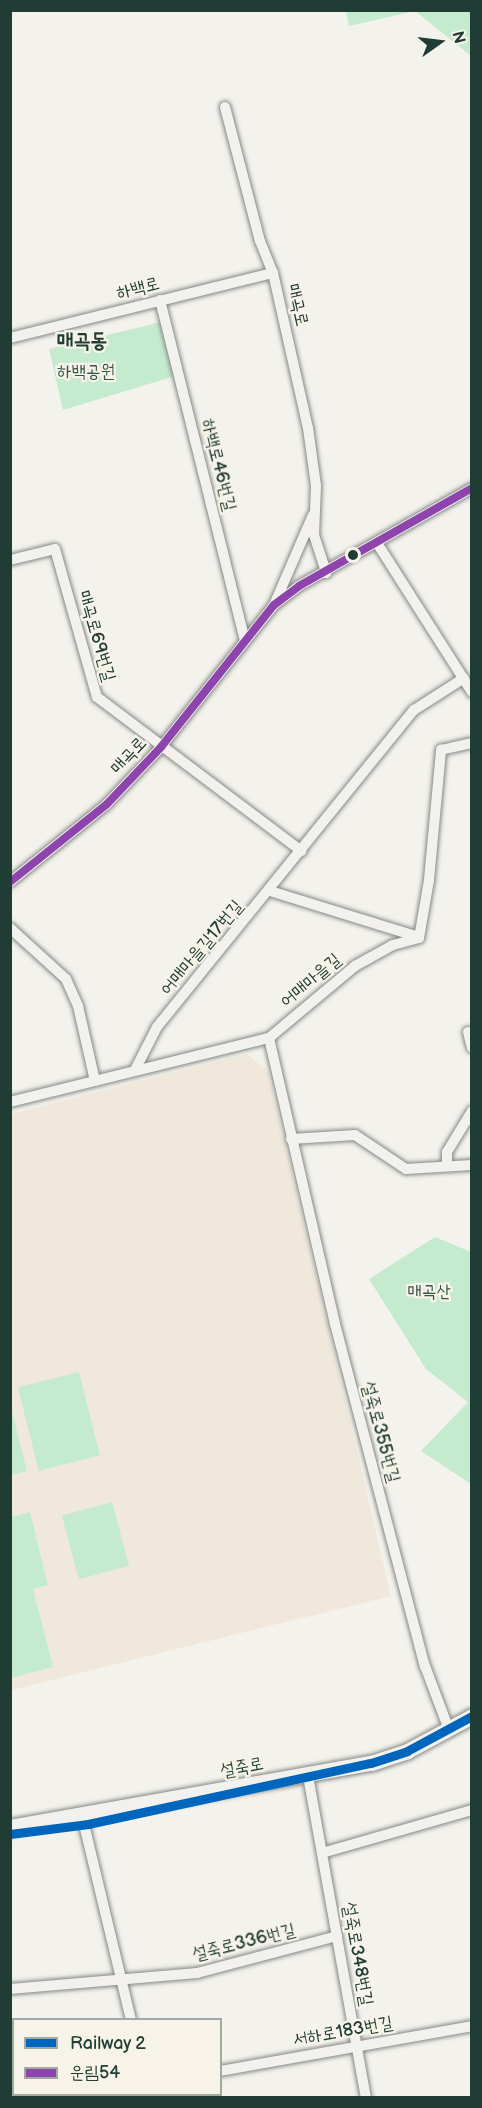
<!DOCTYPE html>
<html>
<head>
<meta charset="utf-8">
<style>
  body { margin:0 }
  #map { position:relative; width:482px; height:2108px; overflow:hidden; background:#f4f2ec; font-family:"Balsamiq Sans","Poor Story",sans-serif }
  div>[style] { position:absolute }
  .built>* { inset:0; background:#f0e8da }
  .green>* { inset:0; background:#c4ebce; transform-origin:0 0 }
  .roads { filter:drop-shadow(0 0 2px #848985) drop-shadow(0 0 2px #848985) }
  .street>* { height:10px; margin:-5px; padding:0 5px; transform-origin:5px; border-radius:5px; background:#f2f1ed }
  .secondary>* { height:15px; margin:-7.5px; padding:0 7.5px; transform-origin:7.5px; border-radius:7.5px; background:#f2f1ed }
  .bus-1>* { height:8px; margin:-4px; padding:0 4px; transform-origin:4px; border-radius:4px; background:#8e44ad }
  .rail-1>* { height:9px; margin:-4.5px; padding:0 4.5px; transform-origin:4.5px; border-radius:4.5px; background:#0065bd }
  .dots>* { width:16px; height:16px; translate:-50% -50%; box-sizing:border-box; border:3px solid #f7f3e8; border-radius:50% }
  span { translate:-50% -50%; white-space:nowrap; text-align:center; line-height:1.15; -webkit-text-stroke:4.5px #f7f3e8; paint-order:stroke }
  .street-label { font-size:18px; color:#1f3d34 }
  .park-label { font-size:18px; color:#325647 }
  .quarter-label { font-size:21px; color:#1f3d34; font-weight:700 }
  .frame { position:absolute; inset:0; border:12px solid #1f3d34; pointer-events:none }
  .legend { position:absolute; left:12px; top:2018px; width:210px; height:78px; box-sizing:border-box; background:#f7f3e8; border:2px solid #a1aaa0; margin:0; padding:8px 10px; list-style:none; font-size:18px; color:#1f3d34 }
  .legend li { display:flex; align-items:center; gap:12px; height:30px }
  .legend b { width:30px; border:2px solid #a1aaa0 }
  .north { position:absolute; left:410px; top:12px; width:60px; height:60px; -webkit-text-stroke:4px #f7f3e8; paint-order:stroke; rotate:76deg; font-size:16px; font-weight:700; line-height:24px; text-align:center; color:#1f3d34 }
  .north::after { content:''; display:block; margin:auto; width:21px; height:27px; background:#1f3d34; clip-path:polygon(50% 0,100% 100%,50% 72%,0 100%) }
</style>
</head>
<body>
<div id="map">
  <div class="built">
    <i style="clip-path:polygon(247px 1054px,268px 1071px,391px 1596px,11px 1690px,11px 1114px)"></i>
  </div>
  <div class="green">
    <i style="clip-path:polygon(346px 11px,471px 11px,471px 56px,415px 11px,349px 26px)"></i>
    <i style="clip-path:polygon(166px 321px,175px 376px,63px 410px,49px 349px)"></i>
    <i style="clip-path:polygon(435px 1237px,471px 1252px,471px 1484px,421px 1451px,468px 1402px,426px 1369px,369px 1279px)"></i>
    <i style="left:79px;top:1372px;width:86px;height:63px;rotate:76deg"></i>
    <i style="clip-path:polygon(10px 1403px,27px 1471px,11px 1475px,10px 1475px)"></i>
    <i style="left:112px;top:1502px;width:66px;height:52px;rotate:75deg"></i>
    <i style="clip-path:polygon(30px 1512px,48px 1585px,33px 1589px,53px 1667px,11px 1678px,11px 1517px)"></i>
  </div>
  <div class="roads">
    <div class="street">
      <i style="left:225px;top:107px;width:138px;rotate:75.4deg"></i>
      <i style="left:260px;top:241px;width:35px;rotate:68deg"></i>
      <i style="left:273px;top:273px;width:159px;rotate:77.3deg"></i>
      <i style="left:308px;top:428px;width:59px;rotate:82.1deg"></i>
      <i style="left:316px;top:486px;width:49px;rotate:92.3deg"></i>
      <i style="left:314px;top:535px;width:40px;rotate:72deg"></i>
      <i style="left:160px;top:300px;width:348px;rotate:76deg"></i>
      <i style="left:10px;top:338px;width:271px;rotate:-13.9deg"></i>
      <i style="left:377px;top:543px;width:177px;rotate:57.5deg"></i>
      <i style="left:10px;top:560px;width:46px;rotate:-13.7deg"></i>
      <i style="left:55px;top:549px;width:154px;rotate:74.2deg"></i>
      <i style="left:97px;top:697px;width:256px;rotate:37deg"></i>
      <i style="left:274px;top:605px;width:98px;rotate:-66.6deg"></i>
      <i style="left:10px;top:882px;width:124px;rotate:-38.8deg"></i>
      <i style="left:107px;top:804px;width:79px;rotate:-46.5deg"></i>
      <i style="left:161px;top:747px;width:181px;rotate:-51.5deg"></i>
      <i style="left:274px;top:605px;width:31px;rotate:-37deg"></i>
      <i style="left:299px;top:586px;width:199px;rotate:-29.5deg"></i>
      <i style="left:270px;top:891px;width:156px;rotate:17.2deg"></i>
      <i style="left:10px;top:928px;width:76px;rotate:42.3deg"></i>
      <i style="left:66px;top:979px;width:30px;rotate:66deg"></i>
      <i style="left:78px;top:1006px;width:77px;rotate:77.2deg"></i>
      <i style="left:419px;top:938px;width:59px;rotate:-80.2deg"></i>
      <i style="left:429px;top:880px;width:131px;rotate:-84.7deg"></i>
      <i style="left:441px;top:750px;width:32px;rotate:-13deg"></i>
      <i style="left:468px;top:1032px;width:16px;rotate:76deg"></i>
      <i style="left:269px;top:1038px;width:294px;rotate:77deg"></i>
      <i style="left:335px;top:1324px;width:354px;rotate:75.3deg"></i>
      <i style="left:425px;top:1666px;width:68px;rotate:69.4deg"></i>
      <i style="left:135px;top:1070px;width:48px;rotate:-62.9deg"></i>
      <i style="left:157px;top:1027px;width:408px;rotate:-51deg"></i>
      <i style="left:414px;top:710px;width:59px;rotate:-32.6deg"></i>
      <i style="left:10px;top:1102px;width:267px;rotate:-13.9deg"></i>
      <i style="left:269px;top:1038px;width:112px;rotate:-39.9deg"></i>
      <i style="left:355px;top:966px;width:43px;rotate:-28.9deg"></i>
      <i style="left:393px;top:945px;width:27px;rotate:-15deg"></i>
      <i style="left:291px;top:1139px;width:64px;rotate:-3.6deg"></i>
      <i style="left:355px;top:1135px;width:61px;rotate:33.7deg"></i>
      <i style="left:406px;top:1169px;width:66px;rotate:-3.5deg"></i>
      <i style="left:447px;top:1166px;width:14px;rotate:-90deg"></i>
      <i style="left:447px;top:1152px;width:48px;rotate:-58.6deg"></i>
      <i style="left:308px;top:1776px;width:327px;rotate:79.8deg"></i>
      <i style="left:82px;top:1816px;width:210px;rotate:76.5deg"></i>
      <i style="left:322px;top:1853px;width:156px;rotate:-16deg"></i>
      <i style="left:10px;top:1989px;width:188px;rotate:-4.9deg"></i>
      <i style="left:197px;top:1973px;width:145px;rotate:-14.8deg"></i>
      <i style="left:220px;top:2071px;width:256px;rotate:-10.1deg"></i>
      <i style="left:149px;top:2094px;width:4px;rotate:90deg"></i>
      <i style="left:84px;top:2098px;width:16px;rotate:-15deg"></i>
    </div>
    <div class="secondary">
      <i style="left:10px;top:1827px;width:367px;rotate:-10.1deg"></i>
      <i style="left:371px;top:1763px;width:38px;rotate:-18deg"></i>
      <i style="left:407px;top:1751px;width:74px;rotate:-28.3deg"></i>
    </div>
  </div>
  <div class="bus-1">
    <i style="left:10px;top:882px;width:124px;rotate:-38.8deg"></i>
    <i style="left:107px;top:804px;width:79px;rotate:-46.5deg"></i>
    <i style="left:161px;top:747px;width:181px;rotate:-51.5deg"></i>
    <i style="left:274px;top:605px;width:31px;rotate:-37deg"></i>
    <i style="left:299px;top:586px;width:199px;rotate:-29.5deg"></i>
  </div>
  <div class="rail-1">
    <i style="left:10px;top:1834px;width:79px;rotate:-7.3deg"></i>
    <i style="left:88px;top:1824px;width:289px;rotate:-12.2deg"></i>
    <i style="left:371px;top:1763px;width:38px;rotate:-18deg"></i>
    <i style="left:407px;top:1751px;width:74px;rotate:-28.3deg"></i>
  </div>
  <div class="dots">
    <i style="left:353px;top:555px;background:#1f3d34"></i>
  </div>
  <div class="street-label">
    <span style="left:138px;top:289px;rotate:-14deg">하백로</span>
    <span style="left:297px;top:305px;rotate:77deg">매곡로</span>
    <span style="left:218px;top:465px;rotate:76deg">하백로46번길</span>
    <span style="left:96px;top:636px;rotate:74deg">매곡로69번길</span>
    <span style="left:129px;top:756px;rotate:-47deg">매곡로</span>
    <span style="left:202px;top:948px;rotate:-50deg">어매마을길17번길</span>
    <span style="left:311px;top:981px;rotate:-40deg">어매마을길</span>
    <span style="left:380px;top:1432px;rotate:75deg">설죽로355번길</span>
    <span style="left:242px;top:1768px;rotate:-11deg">설죽로</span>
    <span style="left:244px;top:1943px;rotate:-14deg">설죽로336번길</span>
    <span style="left:357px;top:1954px;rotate:80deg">설죽로348번길</span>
    <span style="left:343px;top:2032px;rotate:-10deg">서하로183번길</span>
  </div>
  <div class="park-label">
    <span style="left:86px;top:372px">하백공원</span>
    <span style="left:429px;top:1292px">매곡산</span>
  </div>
  <div class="quarter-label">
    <span style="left:82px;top:341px">매곡동</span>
  </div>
  <div class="frame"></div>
  <ul class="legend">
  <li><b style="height:8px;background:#0065bd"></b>Railway 2</li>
  <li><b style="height:8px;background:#8e44ad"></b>운림54</li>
  </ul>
  <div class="north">N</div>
</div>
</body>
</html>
